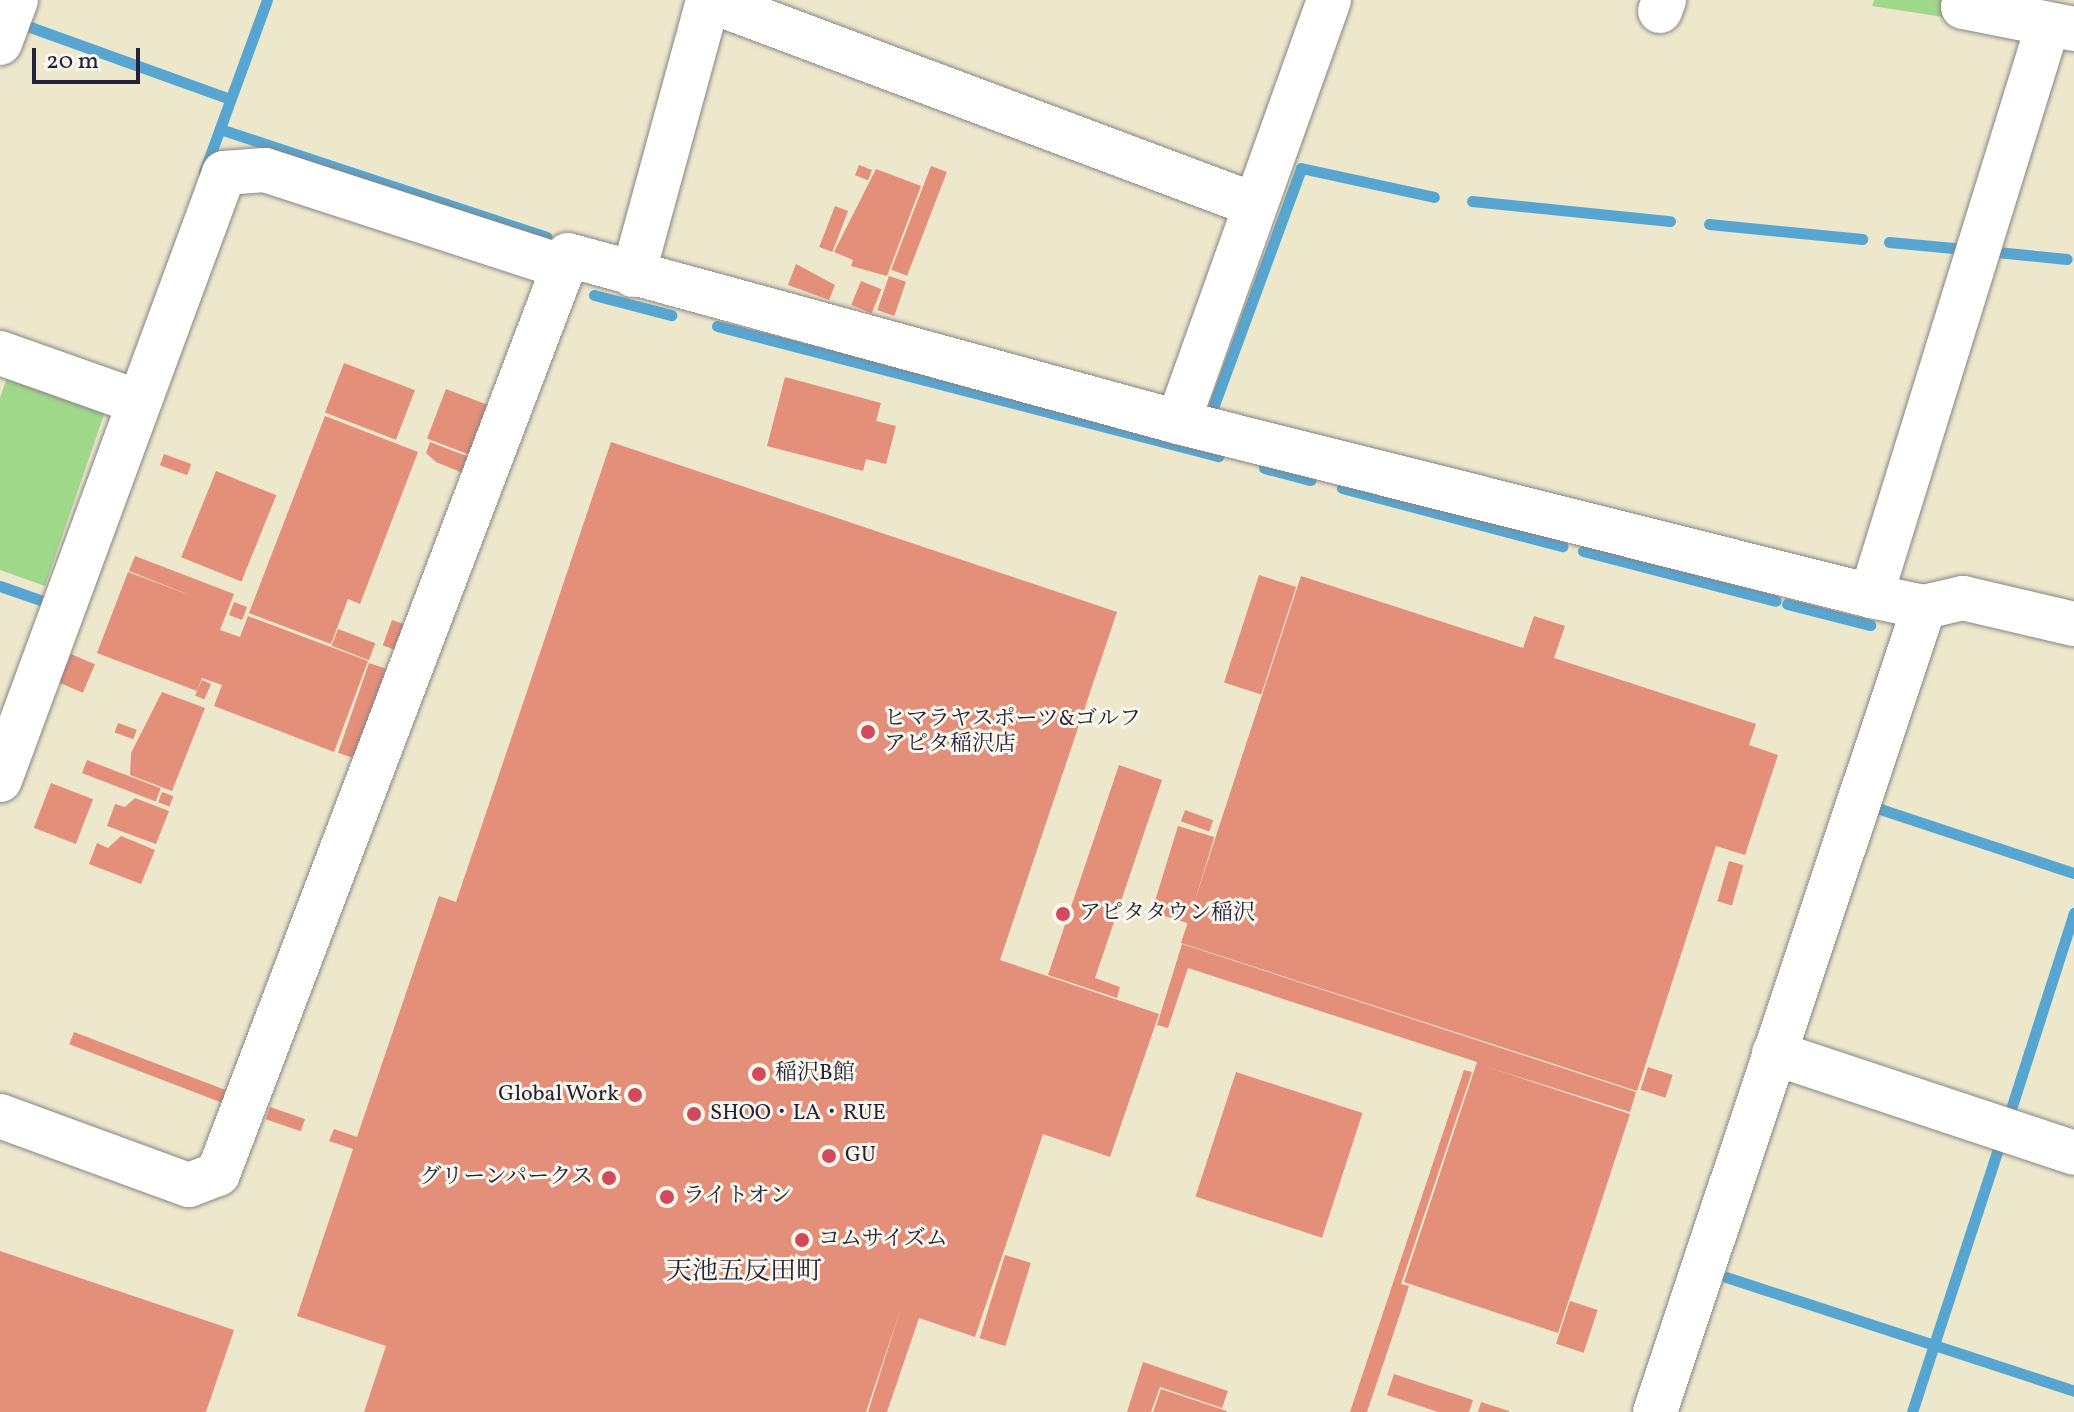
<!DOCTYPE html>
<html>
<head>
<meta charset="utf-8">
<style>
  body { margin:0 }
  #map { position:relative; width:2074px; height:1412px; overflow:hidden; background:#ede7cc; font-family:Vollkorn,"Noto Serif JP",serif }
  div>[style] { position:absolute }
  .green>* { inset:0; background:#a0d88a }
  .stream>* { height:11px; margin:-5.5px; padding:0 5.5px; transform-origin:5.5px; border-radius:5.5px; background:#57a6d1 }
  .building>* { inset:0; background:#e48f7a; transform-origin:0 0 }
  .roads { filter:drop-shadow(0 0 2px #888484) drop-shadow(0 0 2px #888484) }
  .minor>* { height:44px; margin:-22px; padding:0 22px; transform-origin:22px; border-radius:22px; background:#fff }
  .dots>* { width:22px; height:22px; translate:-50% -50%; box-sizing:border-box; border:4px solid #fbf7ec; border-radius:50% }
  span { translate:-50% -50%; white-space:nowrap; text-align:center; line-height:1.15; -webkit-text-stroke:6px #fbf7ec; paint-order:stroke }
  .poi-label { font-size:22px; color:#22223b }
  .left { translate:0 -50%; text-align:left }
  .right { translate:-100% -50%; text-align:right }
  .quarter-label { font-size:26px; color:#22223b }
  .scale { position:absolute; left:32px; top:48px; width:108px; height:36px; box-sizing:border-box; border:4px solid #22223b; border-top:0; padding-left:10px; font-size:24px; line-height:28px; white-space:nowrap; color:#22223b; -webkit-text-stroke:6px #fbf7ec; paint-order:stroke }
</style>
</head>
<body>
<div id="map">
  <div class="green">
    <i style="clip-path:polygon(1874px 0,1946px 0,1943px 17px,1872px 6px)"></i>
    <i style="clip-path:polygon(8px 375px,106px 409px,45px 586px,0 570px,0 398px)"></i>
  </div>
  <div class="stream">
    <i style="left:19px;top:23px;width:224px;rotate:19.8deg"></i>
    <i style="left:220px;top:129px;width:344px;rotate:18.3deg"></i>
    <i style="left:204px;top:172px;width:183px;rotate:-69.9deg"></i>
    <i style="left:1472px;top:201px;width:199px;rotate:5.8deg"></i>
    <i style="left:1709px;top:224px;width:154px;rotate:5.6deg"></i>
    <i style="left:1889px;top:242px;width:65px;rotate:5.3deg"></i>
    <i style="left:1997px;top:252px;width:70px;rotate:5.7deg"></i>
    <i style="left:594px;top:295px;width:80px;rotate:14.6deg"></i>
    <i style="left:717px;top:326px;width:518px;rotate:14.55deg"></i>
    <i style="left:1214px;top:405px;width:252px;rotate:-69.8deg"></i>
    <i style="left:1301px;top:168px;width:136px;rotate:12.3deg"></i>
    <i style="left:1264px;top:468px;width:48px;rotate:14.6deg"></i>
    <i style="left:1342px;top:488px;width:228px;rotate:14.8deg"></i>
    <i style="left:1583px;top:551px;width:199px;rotate:14.5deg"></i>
    <i style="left:0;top:586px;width:49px;rotate:19.2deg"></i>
    <i style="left:1787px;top:604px;width:86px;rotate:14.2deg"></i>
    <i style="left:1880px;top:809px;width:204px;rotate:18.3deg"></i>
    <i style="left:2011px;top:1109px;width:206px;rotate:-72.2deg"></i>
    <i style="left:1726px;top:1277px;width:366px;rotate:18.1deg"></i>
    <i style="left:1912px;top:1412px;width:277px;rotate:-71.9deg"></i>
  </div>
  <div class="building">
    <i style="left:859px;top:165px;width:14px;height:11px;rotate:21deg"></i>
    <i style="left:931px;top:166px;width:17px;height:111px;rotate:21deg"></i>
    <i style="clip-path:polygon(876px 169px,921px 186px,887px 276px,851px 266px,853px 260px,834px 252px)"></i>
    <i style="left:835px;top:206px;width:14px;height:44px;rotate:21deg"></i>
    <i style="clip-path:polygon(796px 264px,835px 285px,829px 300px,788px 285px)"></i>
    <i style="left:889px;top:276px;width:18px;height:36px;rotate:19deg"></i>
    <i style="left:861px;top:281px;width:22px;height:26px;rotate:22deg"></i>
    <i style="left:344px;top:363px;width:76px;height:53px;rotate:21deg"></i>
    <i style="clip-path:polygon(785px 377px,881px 403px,876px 421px,896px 426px,886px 464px,866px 459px,863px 471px,767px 446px)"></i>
    <i style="left:446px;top:389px;width:47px;height:53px;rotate:21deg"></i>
    <i style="clip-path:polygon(325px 416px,418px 452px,360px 604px,348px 599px,331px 644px,249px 613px)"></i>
    <i style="clip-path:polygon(430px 442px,469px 457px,463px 473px,436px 462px,426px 453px)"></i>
    <i style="clip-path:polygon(611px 442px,1117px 612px,1000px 960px,1159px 1014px,1110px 1157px,1043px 1134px,975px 1337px,919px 1318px,887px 1412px,868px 1412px,900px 1311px,866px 1412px,364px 1412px,386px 1346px,297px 1316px,353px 1149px,329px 1141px,334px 1129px,357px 1137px,439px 896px,456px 902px)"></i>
    <i style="left:164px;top:454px;width:29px;height:12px;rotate:20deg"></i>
    <i style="left:216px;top:471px;width:65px;height:93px;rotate:22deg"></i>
    <i style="clip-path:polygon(135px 556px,234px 594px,220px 630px,240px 637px,248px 616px,368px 661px,334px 752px,214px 706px,222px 685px,202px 678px,197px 691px,97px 653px,128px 572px,192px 596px,129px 571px)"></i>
    <i style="left:1259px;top:575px;width:39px;height:113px;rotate:18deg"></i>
    <i style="clip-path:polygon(1301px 576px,1523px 648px,1534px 616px,1565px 626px,1554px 658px,1756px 724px,1749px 745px,1778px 755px,1745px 855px,1716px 846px,1637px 1091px,1181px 943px)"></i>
    <i style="left:234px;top:602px;width:14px;height:14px;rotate:21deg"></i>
    <i style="left:392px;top:620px;width:12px;height:27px;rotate:20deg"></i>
    <i style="left:338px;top:629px;width:40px;height:18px;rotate:21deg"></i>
    <i style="left:71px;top:654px;width:26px;height:31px;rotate:23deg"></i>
    <i style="left:369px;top:663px;width:18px;height:95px;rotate:19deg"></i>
    <i style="left:202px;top:680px;width:10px;height:17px;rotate:24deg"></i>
    <i style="clip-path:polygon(162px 692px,205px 708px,172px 791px,130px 775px,131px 753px)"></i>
    <i style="left:118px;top:723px;width:20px;height:10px;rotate:20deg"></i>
    <i style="left:87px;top:760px;width:79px;height:14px;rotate:21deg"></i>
    <i style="clip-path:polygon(1119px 765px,1162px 780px,1095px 978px,1120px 987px,1117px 998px,1048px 975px)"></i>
    <i style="left:51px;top:783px;width:45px;height:48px;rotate:21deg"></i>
    <i style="left:162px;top:792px;width:12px;height:11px;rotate:20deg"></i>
    <i style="clip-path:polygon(135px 798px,169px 811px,156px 844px,107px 826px,115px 804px,125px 807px)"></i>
    <i style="left:1185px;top:810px;width:30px;height:12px;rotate:20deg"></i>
    <i style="left:1178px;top:826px;width:38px;height:90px;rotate:17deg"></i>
    <i style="clip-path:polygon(121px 836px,155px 850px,141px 884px,89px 864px,97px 843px,108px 848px)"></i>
    <i style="left:1729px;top:861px;width:15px;height:42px;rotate:16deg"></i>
    <i style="clip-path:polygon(1182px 944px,1636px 1092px,1630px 1112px,1484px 1066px,1630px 1114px,1558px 1333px,1404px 1282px,1477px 1062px,1188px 968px,1168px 1028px,1157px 1025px)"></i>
    <i style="left:74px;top:1032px;width:167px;height:13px;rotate:21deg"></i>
    <i style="left:1648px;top:1067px;width:26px;height:24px;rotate:18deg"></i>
    <i style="clip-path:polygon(1464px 1070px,1472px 1072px,1401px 1284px,1409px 1286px,1394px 1332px,1367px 1412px,1350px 1412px)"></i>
    <i style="left:1236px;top:1072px;width:133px;height:131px;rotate:18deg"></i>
    <i style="left:270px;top:1107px;width:37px;height:13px;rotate:19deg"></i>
    <i style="clip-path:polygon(0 1251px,234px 1330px,206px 1412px,0 1412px)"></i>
    <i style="left:1005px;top:1255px;width:27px;height:87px;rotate:17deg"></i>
    <i style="left:1570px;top:1301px;width:29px;height:45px;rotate:18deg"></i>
    <i style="clip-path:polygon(1143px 1362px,1228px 1391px,1222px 1408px,1160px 1387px,1151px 1412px,1127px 1412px)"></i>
    <i style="clip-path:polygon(1394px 1374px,1473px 1400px,1469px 1412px,1438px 1412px,1387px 1395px)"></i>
    <i style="clip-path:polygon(1161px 1389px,1227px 1411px,1226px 1412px,1153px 1412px)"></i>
    <i style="clip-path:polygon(1481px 1402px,1509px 1411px,1509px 1412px,1478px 1412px)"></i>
  </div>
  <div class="roads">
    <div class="minor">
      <i style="left:708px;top:0;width:584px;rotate:20.54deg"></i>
      <i style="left:1965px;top:0;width:7px;rotate:106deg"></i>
      <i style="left:1963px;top:7px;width:113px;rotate:11.2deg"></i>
      <i style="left:1660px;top:11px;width:12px;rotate:-70deg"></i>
      <i style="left:0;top:43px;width:46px;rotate:-69.6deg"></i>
      <i style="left:633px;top:275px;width:285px;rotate:-74.7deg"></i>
      <i style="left:0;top:353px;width:146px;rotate:19.5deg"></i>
      <i style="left:1178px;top:422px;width:448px;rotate:-70.3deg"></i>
      <i style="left:1871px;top:596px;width:598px;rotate:-72.78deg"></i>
      <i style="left:0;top:780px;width:647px;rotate:-69.74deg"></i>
      <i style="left:224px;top:173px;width:41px;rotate:-4.2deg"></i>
      <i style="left:265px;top:170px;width:313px;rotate:18deg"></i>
      <i style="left:1774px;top:1053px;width:316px;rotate:18.4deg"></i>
      <i style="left:0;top:1116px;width:201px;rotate:20.1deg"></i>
      <i style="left:189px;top:1185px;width:31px;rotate:-21deg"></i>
      <i style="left:218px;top:1174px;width:983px;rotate:-69.15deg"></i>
      <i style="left:568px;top:255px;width:632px;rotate:15.31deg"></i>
      <i style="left:1178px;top:422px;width:715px;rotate:14.09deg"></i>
      <i style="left:1871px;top:596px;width:54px;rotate:11.7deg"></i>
      <i style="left:1924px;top:607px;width:40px;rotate:-13deg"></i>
      <i style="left:1963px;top:598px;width:114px;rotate:13.2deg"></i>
      <i style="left:1655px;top:1412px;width:849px;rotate:-71.52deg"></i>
    </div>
  </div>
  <div class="dots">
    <i style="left:868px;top:732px;background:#d1495b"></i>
    <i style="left:1063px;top:914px;background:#d1495b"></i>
    <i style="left:759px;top:1074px;background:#d1495b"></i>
    <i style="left:635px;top:1095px;background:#d1495b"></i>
    <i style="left:694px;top:1114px;background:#d1495b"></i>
    <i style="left:829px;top:1156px;background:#d1495b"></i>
    <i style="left:609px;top:1178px;background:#d1495b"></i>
    <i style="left:667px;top:1197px;background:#d1495b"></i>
    <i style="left:802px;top:1240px;background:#d1495b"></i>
  </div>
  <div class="poi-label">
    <span class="left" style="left:884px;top:732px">ヒマラヤスポーツ&amp;ゴルフ<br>アピタ稲沢店</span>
    <span class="left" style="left:1079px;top:914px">アピタタウン稲沢</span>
    <span class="left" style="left:775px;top:1074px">稲沢B館</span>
    <span class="right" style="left:619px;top:1095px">Global Work</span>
    <span class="left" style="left:710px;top:1114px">SHOO・LA・RUE</span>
    <span class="left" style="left:845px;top:1156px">GU</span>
    <span class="right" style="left:593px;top:1178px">グリーンパークス</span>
    <span class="left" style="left:683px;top:1197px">ライトオン</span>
    <span class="left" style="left:818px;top:1240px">コムサイズム</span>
  </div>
  <div class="quarter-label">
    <span style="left:744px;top:1273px">天池五反田町</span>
  </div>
  <div class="scale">20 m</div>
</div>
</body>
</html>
